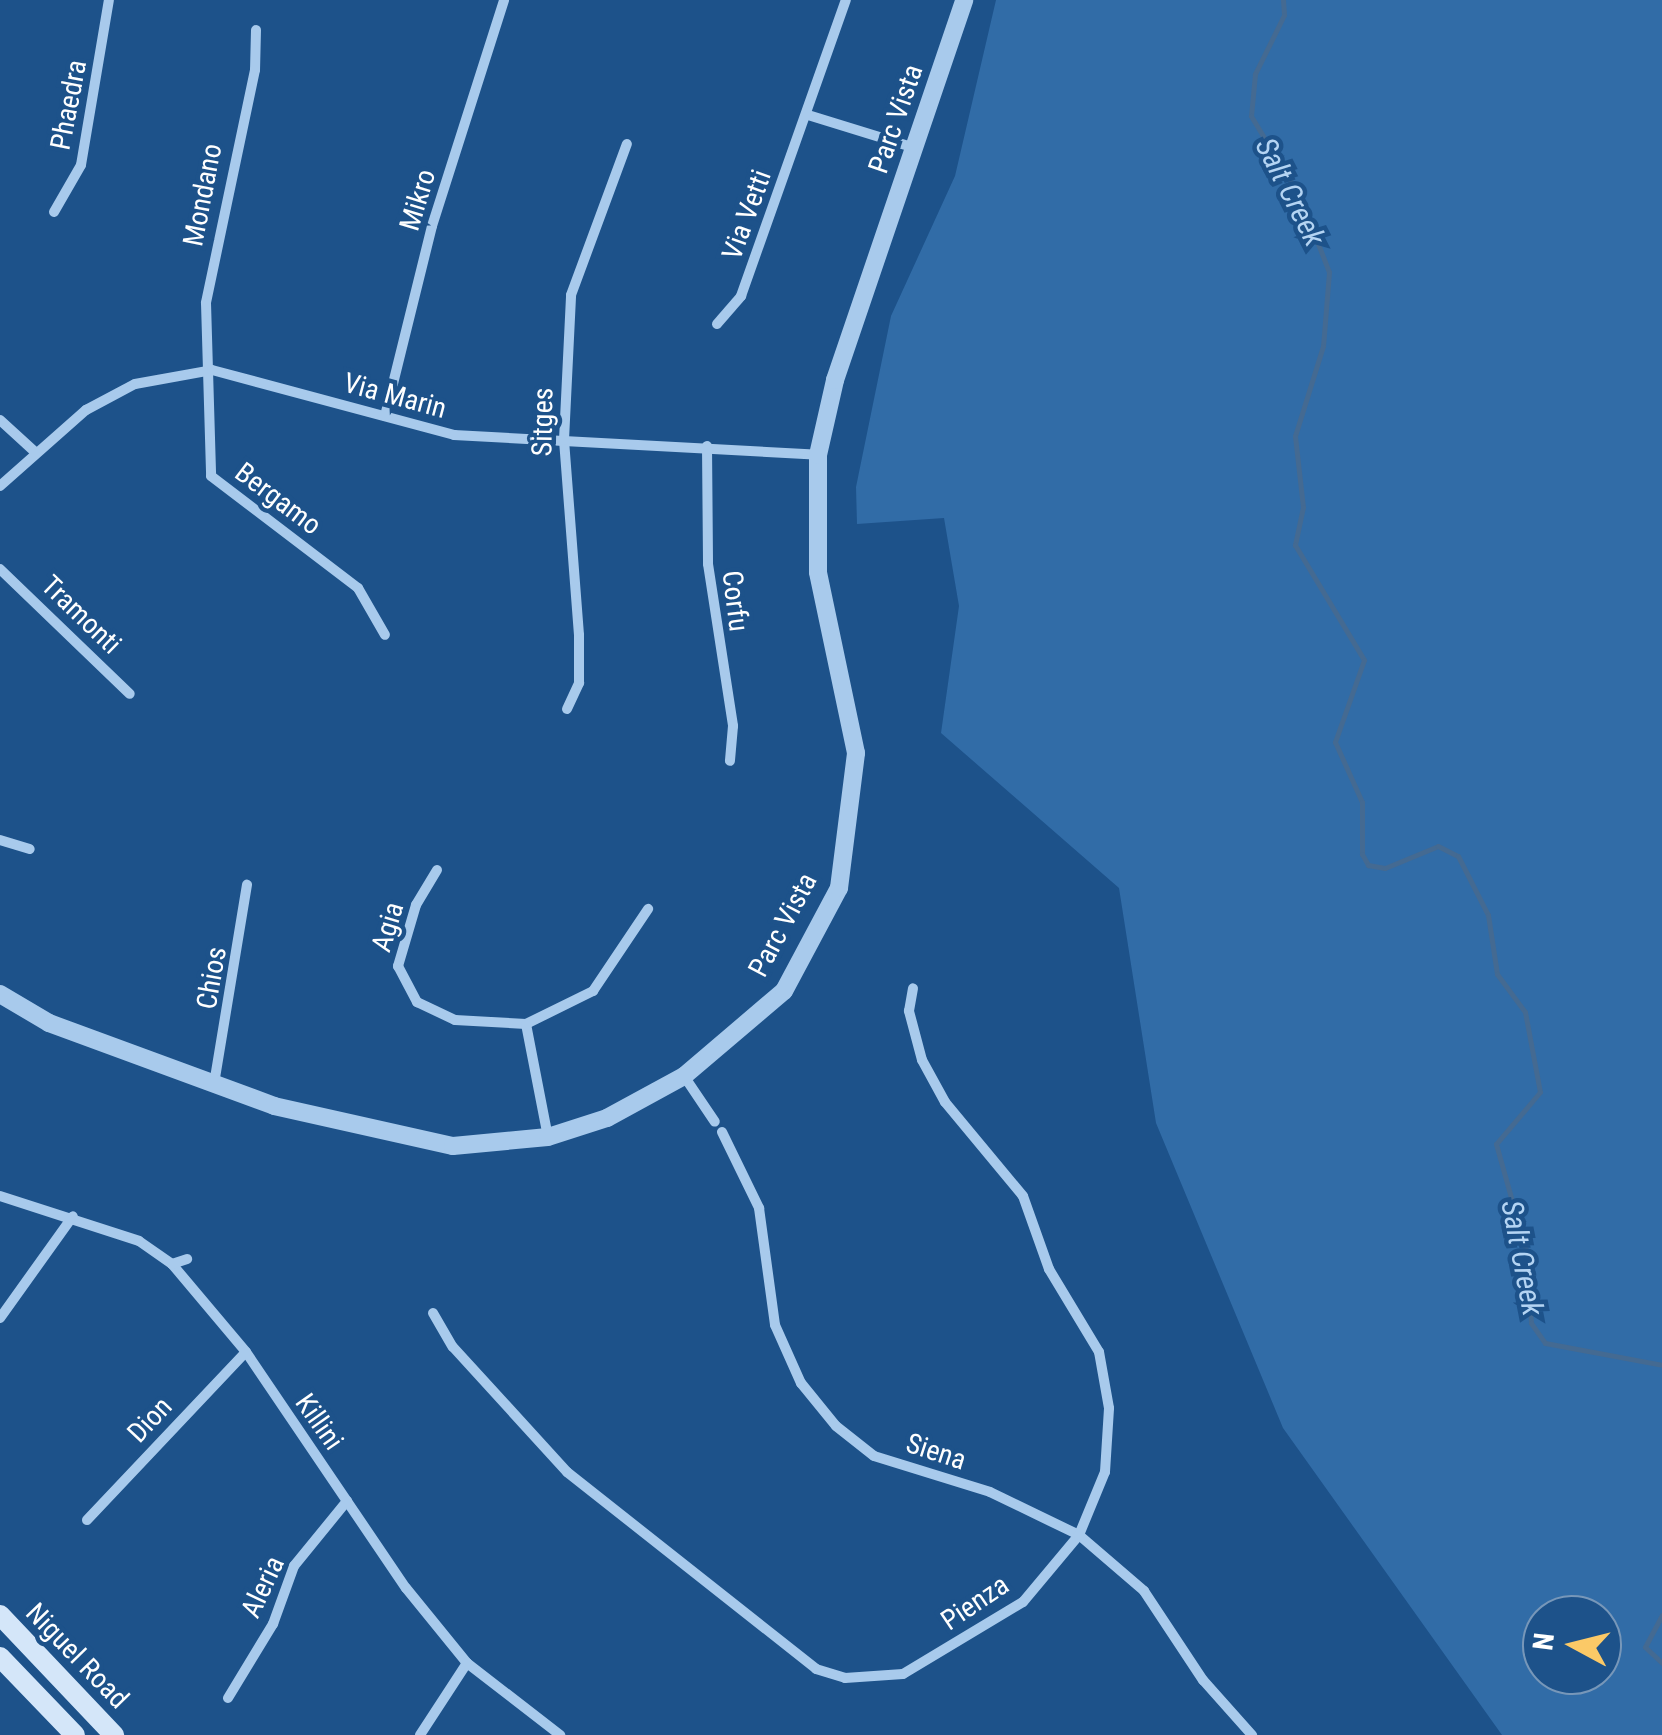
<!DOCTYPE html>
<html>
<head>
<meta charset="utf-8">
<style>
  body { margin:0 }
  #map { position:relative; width:1662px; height:1735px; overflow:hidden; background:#1d528a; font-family:"Roboto Condensed",sans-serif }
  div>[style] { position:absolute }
  .green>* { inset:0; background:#316ca7 }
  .stream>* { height:5px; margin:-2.5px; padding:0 2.5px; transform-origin:2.5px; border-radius:2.5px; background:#446a92 }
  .minor>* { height:10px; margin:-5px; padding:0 5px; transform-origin:5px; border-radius:5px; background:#a8caec }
  .tertiary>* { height:18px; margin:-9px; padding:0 9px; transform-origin:9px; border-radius:9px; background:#a8caec }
  .secondary>* { height:20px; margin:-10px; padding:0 10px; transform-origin:10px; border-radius:10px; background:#d4e6f9 }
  span { translate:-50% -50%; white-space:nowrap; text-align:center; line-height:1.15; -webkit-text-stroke:9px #1d528a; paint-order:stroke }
  .street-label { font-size:28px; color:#fff }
  .water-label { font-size:30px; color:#b4d4f3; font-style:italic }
  .north { position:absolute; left:1522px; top:1595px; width:100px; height:100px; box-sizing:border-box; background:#1d528a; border:2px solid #7797b9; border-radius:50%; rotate:277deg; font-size:28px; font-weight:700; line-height:40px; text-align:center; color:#fff }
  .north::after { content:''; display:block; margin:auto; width:35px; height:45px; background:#fbc967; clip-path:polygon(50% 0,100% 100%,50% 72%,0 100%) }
</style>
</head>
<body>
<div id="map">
  <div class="green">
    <i style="clip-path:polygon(evenodd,996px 0,1662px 0,1662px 1735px,1502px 1735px,1283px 1428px,1156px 1123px,1119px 888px,941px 733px,959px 606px,944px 518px,857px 524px,856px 487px,891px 316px,955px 176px,996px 0,1542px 1615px,1602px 1615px,1602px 1675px,1542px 1675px,1542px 1615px)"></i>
  </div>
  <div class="stream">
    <i style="left:1283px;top:0;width:15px;rotate:86deg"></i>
    <i style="left:1284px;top:15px;width:66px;rotate:116.2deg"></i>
    <i style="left:1255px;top:74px;width:42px;rotate:95.4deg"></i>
    <i style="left:1251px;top:116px;width:95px;rotate:58.8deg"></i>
    <i style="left:1300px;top:197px;width:80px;rotate:68.9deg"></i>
    <i style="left:1329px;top:272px;width:74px;rotate:94.6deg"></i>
    <i style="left:1323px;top:346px;width:94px;rotate:107.3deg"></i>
    <i style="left:1295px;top:436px;width:71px;rotate:83.6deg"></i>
    <i style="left:1303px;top:507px;width:39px;rotate:102deg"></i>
    <i style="left:1295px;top:545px;width:134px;rotate:59deg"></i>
    <i style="left:1364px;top:660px;width:87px;rotate:109.5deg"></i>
    <i style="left:1335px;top:742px;width:66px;rotate:65.8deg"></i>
    <i style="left:1362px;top:802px;width:52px;rotate:90deg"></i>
    <i style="left:1362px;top:854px;width:13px;rotate:61deg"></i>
    <i style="left:1368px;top:865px;width:17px;rotate:10deg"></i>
    <i style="left:1385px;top:868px;width:57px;rotate:-22.5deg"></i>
    <i style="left:1438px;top:846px;width:22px;rotate:27deg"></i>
    <i style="left:1458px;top:856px;width:66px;rotate:63deg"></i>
    <i style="left:1488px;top:915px;width:60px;rotate:81.3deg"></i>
    <i style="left:1497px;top:974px;width:47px;rotate:53.6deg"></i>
    <i style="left:1525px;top:1012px;width:81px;rotate:79.4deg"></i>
    <i style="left:1540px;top:1092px;width:68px;rotate:130.2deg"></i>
    <i style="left:1496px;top:1144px;width:111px;rotate:74.3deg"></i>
    <i style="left:1526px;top:1251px;width:72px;rotate:86deg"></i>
    <i style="left:1531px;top:1323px;width:24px;rotate:55deg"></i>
    <i style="left:1545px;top:1343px;width:119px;rotate:10.6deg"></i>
    <i style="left:1662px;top:1615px;width:36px;rotate:118deg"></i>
    <i style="left:1645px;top:1647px;width:23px;rotate:43deg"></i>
  </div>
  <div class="minor">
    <i style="left:256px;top:30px;width:40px;rotate:91.4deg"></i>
    <i style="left:255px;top:70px;width:238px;rotate:101.9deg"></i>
    <i style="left:206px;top:303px;width:173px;rotate:88.3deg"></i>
    <i style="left:211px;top:476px;width:185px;rotate:37.3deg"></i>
    <i style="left:358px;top:588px;width:54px;rotate:60.1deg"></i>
    <i style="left:808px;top:115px;width:112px;rotate:17.1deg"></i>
    <i style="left:54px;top:212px;width:54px;rotate:-60.1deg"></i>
    <i style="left:81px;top:165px;width:167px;rotate:-80.4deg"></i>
    <i style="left:717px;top:324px;width:37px;rotate:-49deg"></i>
    <i style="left:741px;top:296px;width:314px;rotate:-70.5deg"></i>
    <i style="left:385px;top:416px;width:196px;rotate:-76.1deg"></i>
    <i style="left:432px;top:226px;width:237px;rotate:-72.3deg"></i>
    <i style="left:0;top:420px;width:46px;rotate:42.4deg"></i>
    <i style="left:707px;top:446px;width:118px;rotate:89.5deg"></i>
    <i style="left:708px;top:564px;width:164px;rotate:81.2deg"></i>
    <i style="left:733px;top:726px;width:35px;rotate:95deg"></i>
    <i style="left:0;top:486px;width:115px;rotate:-41.5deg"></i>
    <i style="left:86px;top:410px;width:55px;rotate:-28deg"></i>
    <i style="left:135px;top:384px;width:78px;rotate:-10.3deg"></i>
    <i style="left:212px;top:370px;width:251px;rotate:15deg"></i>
    <i style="left:454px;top:435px;width:365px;rotate:3.1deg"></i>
    <i style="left:0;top:569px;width:180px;rotate:43.9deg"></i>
    <i style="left:567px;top:709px;width:29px;rotate:-65deg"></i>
    <i style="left:579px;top:683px;width:48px;rotate:-90deg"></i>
    <i style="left:579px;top:635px;width:196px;rotate:-94.4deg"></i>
    <i style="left:564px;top:440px;width:145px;rotate:-87.2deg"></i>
    <i style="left:571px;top:295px;width:161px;rotate:-69.7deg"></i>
    <i style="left:0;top:840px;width:31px;rotate:17deg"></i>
    <i style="left:437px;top:870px;width:41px;rotate:121deg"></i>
    <i style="left:416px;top:905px;width:64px;rotate:106.4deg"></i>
    <i style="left:398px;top:966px;width:41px;rotate:62.2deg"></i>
    <i style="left:417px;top:1002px;width:42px;rotate:25.3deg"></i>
    <i style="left:455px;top:1020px;width:71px;rotate:3.2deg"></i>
    <i style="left:526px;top:1024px;width:75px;rotate:-26.2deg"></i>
    <i style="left:593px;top:991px;width:99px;rotate:-56.1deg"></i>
    <i style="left:526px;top:1024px;width:115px;rotate:79deg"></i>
    <i style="left:684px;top:1076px;width:55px;rotate:56deg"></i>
    <i style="left:215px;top:1078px;width:196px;rotate:-80.6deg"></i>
    <i style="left:722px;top:1132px;width:85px;rotate:64deg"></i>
    <i style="left:759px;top:1208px;width:118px;rotate:82.2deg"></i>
    <i style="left:775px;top:1325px;width:64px;rotate:65.9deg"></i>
    <i style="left:801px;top:1383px;width:55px;rotate:50.9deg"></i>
    <i style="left:836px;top:1426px;width:48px;rotate:38.3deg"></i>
    <i style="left:874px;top:1456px;width:121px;rotate:17.2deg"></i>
    <i style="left:990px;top:1492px;width:99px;rotate:25.8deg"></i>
    <i style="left:1079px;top:1535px;width:86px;rotate:40.7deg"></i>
    <i style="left:1144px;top:1591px;width:107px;rotate:56.5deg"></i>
    <i style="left:1203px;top:1680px;width:74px;rotate:48.3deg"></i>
    <i style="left:0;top:1196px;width:146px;rotate:17.9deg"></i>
    <i style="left:139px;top:1241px;width:40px;rotate:34.9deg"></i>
    <i style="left:172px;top:1264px;width:115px;rotate:49.9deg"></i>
    <i style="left:246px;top:1352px;width:285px;rotate:55.9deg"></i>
    <i style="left:406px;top:1588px;width:97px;rotate:50.9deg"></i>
    <i style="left:467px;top:1663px;width:118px;rotate:37.7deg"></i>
    <i style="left:172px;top:1264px;width:16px;rotate:-18deg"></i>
    <i style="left:433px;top:1313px;width:39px;rotate:60deg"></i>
    <i style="left:453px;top:1347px;width:169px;rotate:47.6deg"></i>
    <i style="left:567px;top:1472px;width:318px;rotate:38.3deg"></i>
    <i style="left:816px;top:1669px;width:30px;rotate:17deg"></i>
    <i style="left:845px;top:1678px;width:58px;rotate:-3.9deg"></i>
    <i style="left:903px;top:1674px;width:140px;rotate:-31deg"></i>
    <i style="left:1023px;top:1602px;width:87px;rotate:-50.1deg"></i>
    <i style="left:1079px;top:1535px;width:68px;rotate:-67.6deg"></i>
    <i style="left:1105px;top:1472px;width:64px;rotate:-86.4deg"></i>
    <i style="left:1109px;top:1408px;width:57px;rotate:-100.1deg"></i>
    <i style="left:1099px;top:1352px;width:97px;rotate:-121.1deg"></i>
    <i style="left:1049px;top:1269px;width:77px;rotate:-109.6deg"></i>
    <i style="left:1023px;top:1196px;width:122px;rotate:-129.7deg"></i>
    <i style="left:945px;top:1102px;width:48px;rotate:-118.7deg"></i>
    <i style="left:922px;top:1060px;width:51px;rotate:-104.9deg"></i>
    <i style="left:909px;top:1011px;width:23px;rotate:-80deg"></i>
    <i style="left:0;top:1318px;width:125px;rotate:-54.4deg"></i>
    <i style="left:87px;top:1520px;width:231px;rotate:-46.6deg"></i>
    <i style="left:228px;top:1698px;width:87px;rotate:-58.7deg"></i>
    <i style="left:273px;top:1624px;width:62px;rotate:-70.1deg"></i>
    <i style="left:294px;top:1566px;width:84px;rotate:-50.8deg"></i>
    <i style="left:420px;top:1735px;width:86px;rotate:-56.9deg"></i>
  </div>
  <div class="tertiary">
    <i style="left:0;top:994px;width:57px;rotate:30.6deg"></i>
    <i style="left:49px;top:1023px;width:240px;rotate:20.2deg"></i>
    <i style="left:274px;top:1106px;width:183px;rotate:12.6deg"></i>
    <i style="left:453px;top:1146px;width:95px;rotate:-5.4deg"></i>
    <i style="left:548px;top:1137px;width:62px;rotate:-17.9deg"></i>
    <i style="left:607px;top:1118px;width:88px;rotate:-28.6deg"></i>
    <i style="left:684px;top:1076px;width:131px;rotate:-40.4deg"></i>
    <i style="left:784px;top:991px;width:117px;rotate:-61.9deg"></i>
    <i style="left:839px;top:888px;width:136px;rotate:-82.8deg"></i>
    <i style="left:856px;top:753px;width:185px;rotate:-101.9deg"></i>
    <i style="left:818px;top:572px;width:117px;rotate:-90deg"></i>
    <i style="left:818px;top:455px;width:77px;rotate:-77.2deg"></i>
    <i style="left:835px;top:380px;width:401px;rotate:-71.2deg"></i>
  </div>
  <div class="secondary">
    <i style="left:0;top:1615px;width:166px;rotate:46.5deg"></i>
    <i style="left:0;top:1657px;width:108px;rotate:46.1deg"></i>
  </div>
  <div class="street-label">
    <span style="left:69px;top:105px;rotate:-79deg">Phaedra</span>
    <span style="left:896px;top:119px;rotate:-71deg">Parc Vista</span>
    <span style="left:203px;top:195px;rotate:-79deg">Mondano</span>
    <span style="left:418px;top:200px;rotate:-73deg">Mikro</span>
    <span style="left:747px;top:215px;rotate:-70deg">Via Vetti</span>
    <span style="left:395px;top:396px;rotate:15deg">Via Marin</span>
    <span style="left:543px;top:422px;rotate:-89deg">Sitges</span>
    <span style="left:278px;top:499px;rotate:37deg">Bergamo</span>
    <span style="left:735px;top:601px;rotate:83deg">Corfu</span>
    <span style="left:81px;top:615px;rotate:44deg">Tramonti</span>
    <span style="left:783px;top:925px;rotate:-62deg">Parc Vista</span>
    <span style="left:388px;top:927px;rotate:-73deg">Agia</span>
    <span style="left:212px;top:978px;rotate:-80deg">Chios</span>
    <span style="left:150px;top:1420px;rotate:-47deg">Dion</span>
    <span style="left:319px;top:1422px;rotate:55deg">Killini</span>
    <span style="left:936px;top:1452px;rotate:18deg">Siena</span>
    <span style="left:263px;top:1587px;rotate:-65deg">Aleria</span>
    <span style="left:975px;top:1603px;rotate:-34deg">Pienza</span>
    <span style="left:77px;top:1656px;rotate:46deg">Niguel Road</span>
  </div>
  <div class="water-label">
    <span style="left:1290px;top:192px;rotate:63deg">Salt Creek</span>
    <span style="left:1522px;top:1258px;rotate:79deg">Salt Creek</span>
  </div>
  <div class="north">N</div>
</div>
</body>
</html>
